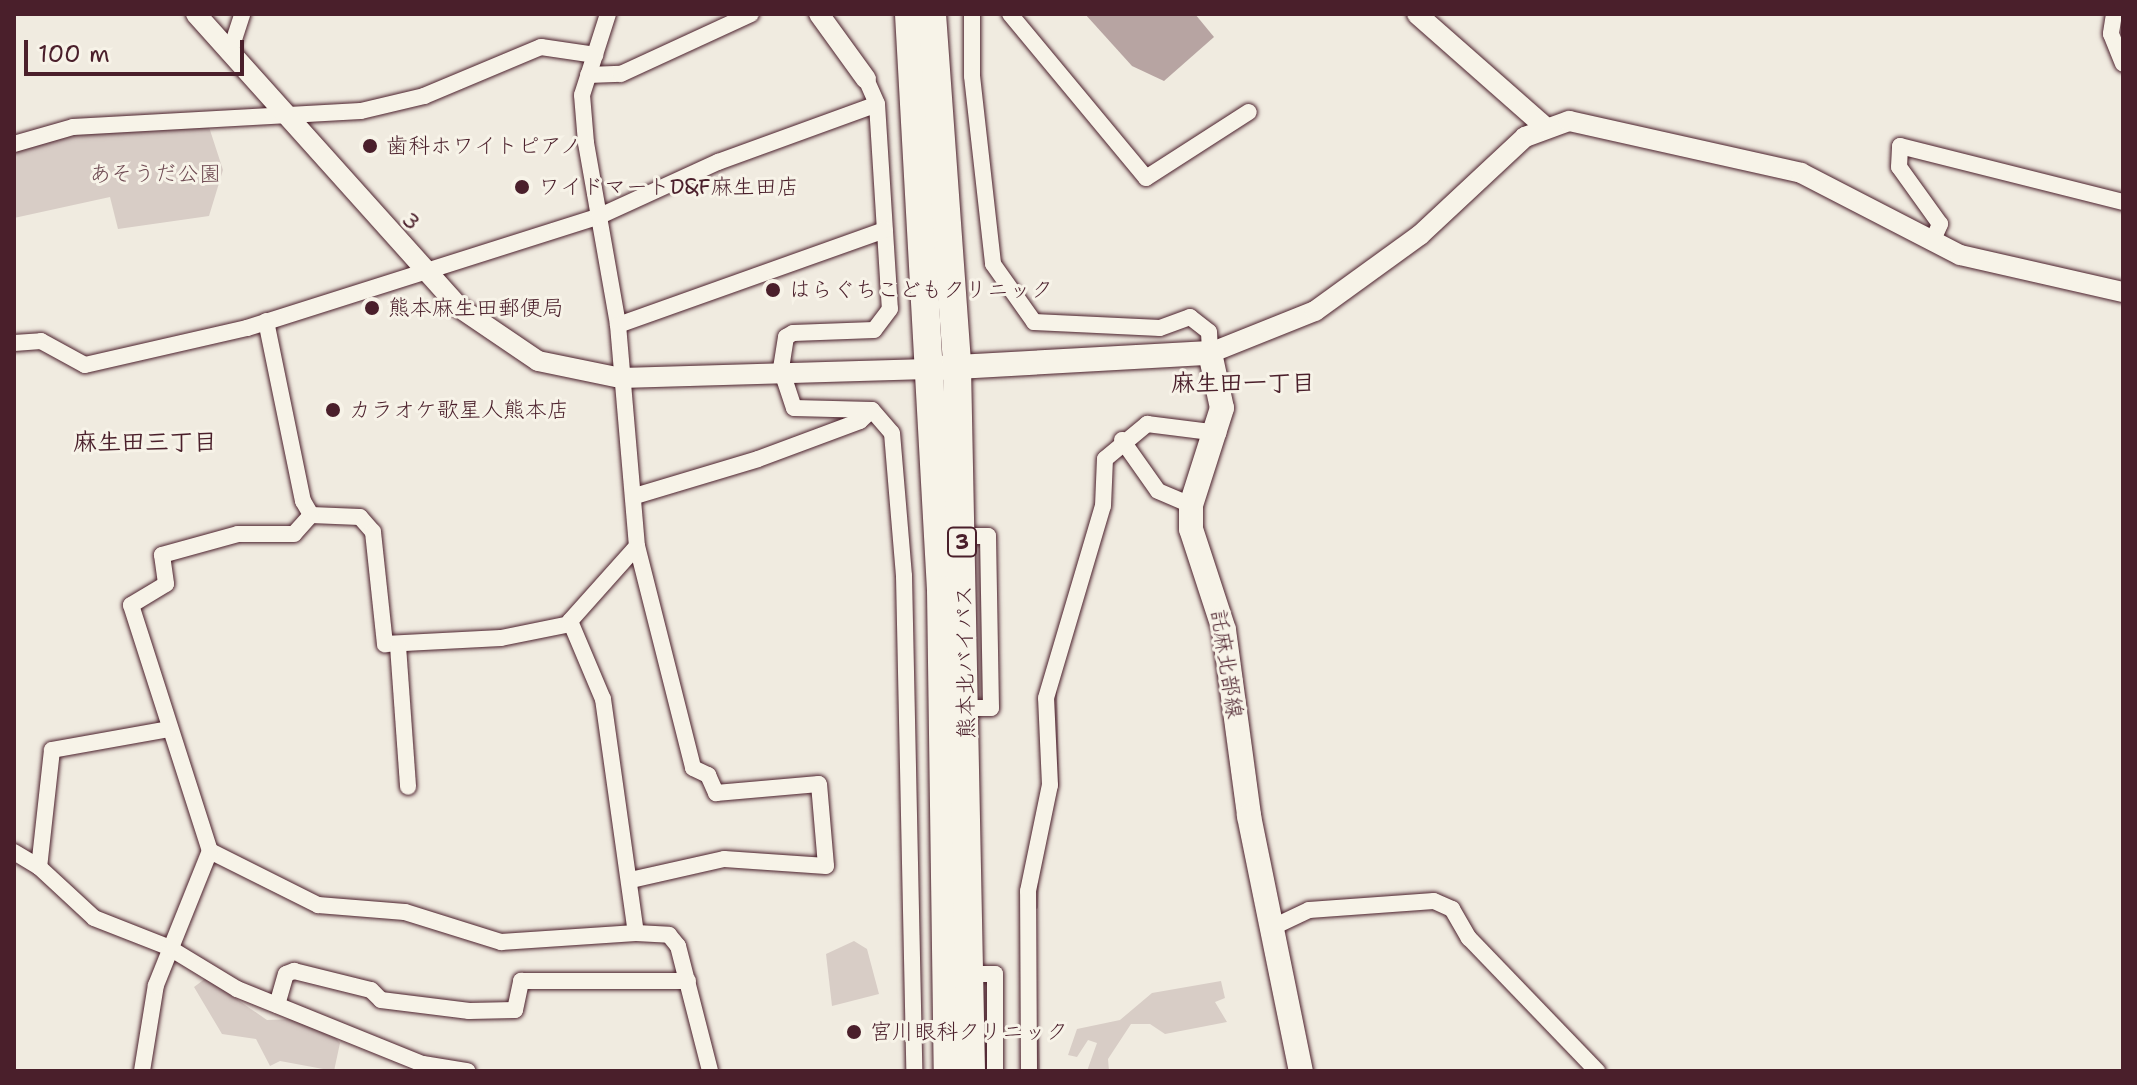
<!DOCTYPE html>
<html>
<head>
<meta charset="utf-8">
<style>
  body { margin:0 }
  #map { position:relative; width:2137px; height:1085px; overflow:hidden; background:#f0ebe0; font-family:"Shantell Sans","Klee One",sans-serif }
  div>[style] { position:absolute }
  .green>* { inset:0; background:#d8cdc6 }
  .water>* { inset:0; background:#b7a4a2 }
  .stream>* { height:4px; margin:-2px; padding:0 2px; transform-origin:2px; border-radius:2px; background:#b7a4a2 }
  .roads { filter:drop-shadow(0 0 2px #4a1f2b) drop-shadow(0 0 2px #4a1f2b) }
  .minor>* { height:16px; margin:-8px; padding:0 8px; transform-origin:8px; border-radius:8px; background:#f7f3e8 }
  .tertiary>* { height:20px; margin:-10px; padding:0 10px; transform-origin:10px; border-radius:10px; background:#f7f3e8 }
  .secondary>* { height:24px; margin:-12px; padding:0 12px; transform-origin:12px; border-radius:12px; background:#f7f3e8 }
  .trunk>* { height:28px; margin:-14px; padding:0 14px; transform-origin:14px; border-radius:14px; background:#f7f3e8 }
  .dots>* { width:22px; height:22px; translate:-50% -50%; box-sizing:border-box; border:4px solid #f7f3e8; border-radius:50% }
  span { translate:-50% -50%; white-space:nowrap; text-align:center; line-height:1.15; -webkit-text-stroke:6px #f7f3e8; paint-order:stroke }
  .shield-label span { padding:2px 6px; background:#f7f3e8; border:2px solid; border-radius:6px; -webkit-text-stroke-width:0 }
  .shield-label { font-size:20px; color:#4a1f2b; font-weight:700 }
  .poi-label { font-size:22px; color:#4a1f2b }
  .left { translate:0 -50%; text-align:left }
  .park-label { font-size:22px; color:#6e4a52 }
  .street-label { font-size:22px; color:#4a1f2b }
  .neighbourhood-label { font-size:24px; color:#4a1f2b; font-weight:700 }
  .frame { position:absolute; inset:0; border:16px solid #4a1f2b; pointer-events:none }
  .scale { position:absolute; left:24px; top:40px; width:220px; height:36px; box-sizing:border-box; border:4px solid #4a1f2b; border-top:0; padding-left:10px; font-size:24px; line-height:28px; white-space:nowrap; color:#4a1f2b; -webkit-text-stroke:6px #f7f3e8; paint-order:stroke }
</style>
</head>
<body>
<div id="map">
  <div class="green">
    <i style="clip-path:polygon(209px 127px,223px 170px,209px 216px,118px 229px,110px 197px,14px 218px,14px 149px,59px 134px)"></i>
    <i style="clip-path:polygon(854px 941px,867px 949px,879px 994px,832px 1006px,826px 954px)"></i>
    <i style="clip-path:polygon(206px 978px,267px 1020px,298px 1019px,332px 1034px,340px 1043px,334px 1071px,280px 1061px,270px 1066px,256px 1039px,222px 1034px,194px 987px)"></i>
    <i style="clip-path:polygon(1221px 981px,1225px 998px,1215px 1002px,1227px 1022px,1165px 1034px,1150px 1024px,1131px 1024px,1108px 1059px,1109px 1071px,1087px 1071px,1097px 1043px,1088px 1040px,1077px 1057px,1068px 1055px,1077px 1029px,1120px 1020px,1152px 993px)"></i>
  </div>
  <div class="water">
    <i style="clip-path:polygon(1085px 14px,1195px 14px,1214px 37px,1164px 81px,1132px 66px)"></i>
  </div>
  <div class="stream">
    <i style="left:1055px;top:691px;width:95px;rotate:88.8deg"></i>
    <i style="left:1036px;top:907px;width:23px;rotate:-88deg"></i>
    <i style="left:1037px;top:1028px;width:43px;rotate:88.7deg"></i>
  </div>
  <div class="roads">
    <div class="minor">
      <i style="left:608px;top:14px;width:85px;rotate:107.8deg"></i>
      <i style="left:582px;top:95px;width:48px;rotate:85.2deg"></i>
      <i style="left:586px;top:143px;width:185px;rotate:80deg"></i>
      <i style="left:618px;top:325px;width:222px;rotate:85.1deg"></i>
      <i style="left:637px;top:546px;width:229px;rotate:75.8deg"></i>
      <i style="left:693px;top:768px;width:17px;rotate:25deg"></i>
      <i style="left:708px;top:775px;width:20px;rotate:66deg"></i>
      <i style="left:716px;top:793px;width:103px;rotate:-5deg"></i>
      <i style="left:819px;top:784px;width:82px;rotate:85.1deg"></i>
      <i style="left:826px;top:866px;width:102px;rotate:-176.1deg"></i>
      <i style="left:724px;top:859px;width:95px;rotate:167.3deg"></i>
      <i style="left:972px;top:14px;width:62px;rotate:90deg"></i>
      <i style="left:972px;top:76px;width:189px;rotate:83.6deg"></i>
      <i style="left:993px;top:264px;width:71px;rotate:54.7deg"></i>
      <i style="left:1034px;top:322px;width:126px;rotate:2.7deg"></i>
      <i style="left:1160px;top:328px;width:32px;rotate:-20deg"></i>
      <i style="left:1190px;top:317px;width:24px;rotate:38deg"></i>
      <i style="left:1209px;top:332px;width:21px;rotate:87deg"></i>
      <i style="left:1010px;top:14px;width:213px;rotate:50.3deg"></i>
      <i style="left:1146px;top:178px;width:122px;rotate:-32.7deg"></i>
      <i style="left:2114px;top:14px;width:20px;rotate:99deg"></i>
      <i style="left:2111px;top:34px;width:32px;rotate:68deg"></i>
      <i style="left:230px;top:52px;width:40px;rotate:-72deg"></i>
      <i style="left:588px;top:75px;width:33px;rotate:-2deg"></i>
      <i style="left:621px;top:74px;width:143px;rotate:-24.8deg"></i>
      <i style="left:866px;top:79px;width:27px;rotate:66deg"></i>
      <i style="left:877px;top:104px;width:205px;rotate:86.4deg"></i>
      <i style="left:890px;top:309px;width:26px;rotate:127deg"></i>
      <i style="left:874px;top:330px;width:81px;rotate:177.9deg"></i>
      <i style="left:793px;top:333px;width:8px;rotate:150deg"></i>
      <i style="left:786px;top:337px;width:32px;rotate:99deg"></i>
      <i style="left:781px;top:369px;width:41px;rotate:71.6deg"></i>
      <i style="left:794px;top:408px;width:78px;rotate:1.5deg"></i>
      <i style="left:872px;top:410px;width:30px;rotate:49deg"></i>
      <i style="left:892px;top:433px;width:144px;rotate:85.2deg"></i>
      <i style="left:904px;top:576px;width:495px;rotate:88.8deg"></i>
      <i style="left:14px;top:144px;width:61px;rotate:-16.1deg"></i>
      <i style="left:73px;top:127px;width:288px;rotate:-3.2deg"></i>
      <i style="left:361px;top:111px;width:65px;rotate:-13.4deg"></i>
      <i style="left:424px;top:96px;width:127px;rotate:-22.7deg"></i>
      <i style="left:541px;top:47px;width:55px;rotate:8.4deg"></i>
      <i style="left:1932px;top:242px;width:20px;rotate:-66deg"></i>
      <i style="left:1940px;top:224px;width:70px;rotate:-125.7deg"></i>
      <i style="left:1899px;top:167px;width:21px;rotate:-87deg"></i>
      <i style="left:1900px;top:146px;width:230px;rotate:14.1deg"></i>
      <i style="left:266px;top:321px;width:184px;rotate:78.4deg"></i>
      <i style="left:303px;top:501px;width:16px;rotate:60deg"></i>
      <i style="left:311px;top:515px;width:49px;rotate:2.3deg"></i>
      <i style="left:360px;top:517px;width:20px;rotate:49deg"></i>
      <i style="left:373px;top:532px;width:113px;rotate:83.9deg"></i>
      <i style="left:385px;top:644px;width:116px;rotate:-3deg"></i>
      <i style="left:501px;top:638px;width:70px;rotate:-11.5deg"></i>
      <i style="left:618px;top:325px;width:283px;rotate:-19.6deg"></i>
      <i style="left:14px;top:343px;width:27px;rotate:-4deg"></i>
      <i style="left:41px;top:341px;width:50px;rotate:28.6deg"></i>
      <i style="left:85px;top:365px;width:166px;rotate:-12.9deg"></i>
      <i style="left:247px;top:328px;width:370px;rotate:-17.6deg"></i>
      <i style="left:600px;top:216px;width:130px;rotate:-24.6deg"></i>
      <i style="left:718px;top:162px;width:169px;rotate:-20deg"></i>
      <i style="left:1122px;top:440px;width:62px;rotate:54.8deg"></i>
      <i style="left:1158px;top:491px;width:36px;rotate:23deg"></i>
      <i style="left:635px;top:496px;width:128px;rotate:-16.7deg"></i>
      <i style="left:758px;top:459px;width:109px;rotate:-20.4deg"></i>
      <i style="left:860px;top:421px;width:16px;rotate:-43deg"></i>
      <i style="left:311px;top:515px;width:25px;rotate:132deg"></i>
      <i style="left:294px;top:534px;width:56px;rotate:180deg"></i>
      <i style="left:238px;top:534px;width:79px;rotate:164.6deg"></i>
      <i style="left:162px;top:555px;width:29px;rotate:82deg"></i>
      <i style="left:166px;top:584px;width:41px;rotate:149deg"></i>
      <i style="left:131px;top:605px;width:258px;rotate:72.2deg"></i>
      <i style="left:210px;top:851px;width:121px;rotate:26.6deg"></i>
      <i style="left:318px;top:905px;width:87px;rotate:4.6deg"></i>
      <i style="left:405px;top:912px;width:101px;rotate:17.4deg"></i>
      <i style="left:501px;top:942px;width:135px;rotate:-3.8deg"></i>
      <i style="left:962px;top:536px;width:26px"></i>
      <i style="left:988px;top:536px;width:172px;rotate:89deg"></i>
      <i style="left:991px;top:708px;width:25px;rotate:180deg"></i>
      <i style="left:637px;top:546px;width:101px;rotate:131.8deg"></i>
      <i style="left:570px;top:621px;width:85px;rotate:67.1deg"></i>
      <i style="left:603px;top:699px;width:236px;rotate:82deg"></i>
      <i style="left:636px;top:933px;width:33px;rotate:3deg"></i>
      <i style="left:669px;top:935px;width:14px;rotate:51deg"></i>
      <i style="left:678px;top:946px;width:129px;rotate:75.6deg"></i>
      <i style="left:398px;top:646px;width:141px;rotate:85.9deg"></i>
      <i style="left:169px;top:729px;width:119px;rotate:169.8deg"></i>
      <i style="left:52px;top:750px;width:118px;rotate:96.3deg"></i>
      <i style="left:39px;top:867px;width:75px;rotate:42.8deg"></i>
      <i style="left:94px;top:918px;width:79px;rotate:21.4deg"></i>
      <i style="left:168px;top:947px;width:81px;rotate:31.3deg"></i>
      <i style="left:237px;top:989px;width:201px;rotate:22deg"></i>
      <i style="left:423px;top:1064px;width:45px;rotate:9deg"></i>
      <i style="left:14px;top:852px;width:29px;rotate:31deg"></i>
      <i style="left:1271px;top:928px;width:42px;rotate:-25.3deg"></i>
      <i style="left:1309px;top:910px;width:125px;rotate:-4.1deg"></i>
      <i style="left:1434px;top:901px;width:20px;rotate:24deg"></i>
      <i style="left:1452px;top:909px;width:34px;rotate:60deg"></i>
      <i style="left:1469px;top:938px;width:185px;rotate:46.1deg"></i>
      <i style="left:971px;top:974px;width:24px"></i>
      <i style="left:995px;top:974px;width:97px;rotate:90deg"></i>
      <i style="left:277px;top:1005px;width:32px;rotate:-74deg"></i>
      <i style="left:286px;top:974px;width:9px;rotate:-21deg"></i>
      <i style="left:294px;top:971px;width:79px;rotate:13.9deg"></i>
      <i style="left:371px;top:990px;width:14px;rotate:45deg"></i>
      <i style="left:381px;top:1000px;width:89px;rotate:7.1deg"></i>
      <i style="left:469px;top:1011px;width:46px;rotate:-1.2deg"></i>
      <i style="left:515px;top:1010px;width:30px;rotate:-78deg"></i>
      <i style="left:521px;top:981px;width:167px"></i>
      <i style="left:142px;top:1071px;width:87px;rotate:-80.8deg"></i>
      <i style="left:156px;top:985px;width:144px;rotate:-68.1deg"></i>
      <i style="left:1029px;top:1071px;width:180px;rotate:-90.3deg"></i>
      <i style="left:1028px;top:891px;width:108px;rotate:-78.3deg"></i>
      <i style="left:1050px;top:785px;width:87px;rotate:-92.6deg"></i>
      <i style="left:1046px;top:698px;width:200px;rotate:-73.5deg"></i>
      <i style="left:1103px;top:506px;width:47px;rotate:-87.6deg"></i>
      <i style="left:1105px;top:459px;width:55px;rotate:-39.8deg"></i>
      <i style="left:1147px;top:424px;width:72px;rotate:7.2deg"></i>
    </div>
    <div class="tertiary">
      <i style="left:196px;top:14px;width:395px;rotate:48.1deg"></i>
      <i style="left:460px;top:308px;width:94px;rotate:34.2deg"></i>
      <i style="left:538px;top:361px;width:85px;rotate:11.6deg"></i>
      <i style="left:621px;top:378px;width:307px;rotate:-1.7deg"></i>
      <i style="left:819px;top:14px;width:80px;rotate:54.1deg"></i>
      <i style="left:1417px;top:14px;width:169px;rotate:41.4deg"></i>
      <i style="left:1210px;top:353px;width:113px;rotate:-21.8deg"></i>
      <i style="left:1315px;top:311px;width:130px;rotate:-35.9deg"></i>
      <i style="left:1420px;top:235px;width:144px;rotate:-43deg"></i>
      <i style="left:1525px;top:137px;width:47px;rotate:-20deg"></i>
      <i style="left:1569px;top:121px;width:238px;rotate:12.6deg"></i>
      <i style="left:1801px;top:173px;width:179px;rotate:27.3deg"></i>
      <i style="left:1960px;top:255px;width:167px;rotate:12.8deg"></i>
    </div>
    <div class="secondary">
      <i style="left:939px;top:368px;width:271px;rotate:-3.2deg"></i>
      <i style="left:1210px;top:353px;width:56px;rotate:77.7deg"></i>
      <i style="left:1222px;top:408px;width:102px;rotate:107.7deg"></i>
      <i style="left:1191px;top:505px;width:24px;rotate:90deg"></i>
      <i style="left:1191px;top:529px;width:106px;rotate:71.9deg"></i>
      <i style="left:1224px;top:630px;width:188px;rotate:82.3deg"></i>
      <i style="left:1249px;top:816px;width:260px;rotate:78.5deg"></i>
    </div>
    <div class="trunk">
      <i style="left:909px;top:14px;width:577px;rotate:86.82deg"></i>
      <i style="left:941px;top:590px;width:481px;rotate:89.2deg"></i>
      <i style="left:932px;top:14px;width:354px;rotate:85.9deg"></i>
      <i style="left:957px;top:367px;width:704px;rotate:88.86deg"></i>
    </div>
  </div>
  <div class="dots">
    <i style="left:370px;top:146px;background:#4a1f2b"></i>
    <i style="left:522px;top:187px;background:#4a1f2b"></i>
    <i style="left:773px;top:290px;background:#4a1f2b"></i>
    <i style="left:372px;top:308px;background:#4a1f2b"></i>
    <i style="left:333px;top:410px;background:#4a1f2b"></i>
    <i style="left:854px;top:1032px;background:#4a1f2b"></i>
  </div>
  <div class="shield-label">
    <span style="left:962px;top:542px">3</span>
  </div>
  <div class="poi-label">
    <span class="left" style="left:386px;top:146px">歯科ホワイトピアノ</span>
    <span class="left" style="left:538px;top:187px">ワイドマートD&amp;F麻生田店</span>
    <span class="left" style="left:789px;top:290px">はらぐちこどもクリニック</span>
    <span class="left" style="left:388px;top:308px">熊本麻生田郵便局</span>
    <span class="left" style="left:349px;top:410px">カラオケ歌星人熊本店</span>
    <span class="left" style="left:870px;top:1032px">宮川眼科クリニック</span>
  </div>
  <div class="park-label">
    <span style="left:155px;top:174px">あそうだ公園</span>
  </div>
  <div class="street-label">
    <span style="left:411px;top:221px;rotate:48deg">3</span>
    <span style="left:965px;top:662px;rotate:-91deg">熊本北バイパス</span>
    <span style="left:1227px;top:664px;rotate:81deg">託麻北部線</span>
  </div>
  <div class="neighbourhood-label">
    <span style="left:1243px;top:384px">麻生田一丁目</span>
    <span style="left:145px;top:443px">麻生田三丁目</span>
  </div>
  <div class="frame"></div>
  <div class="scale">100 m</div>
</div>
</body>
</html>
